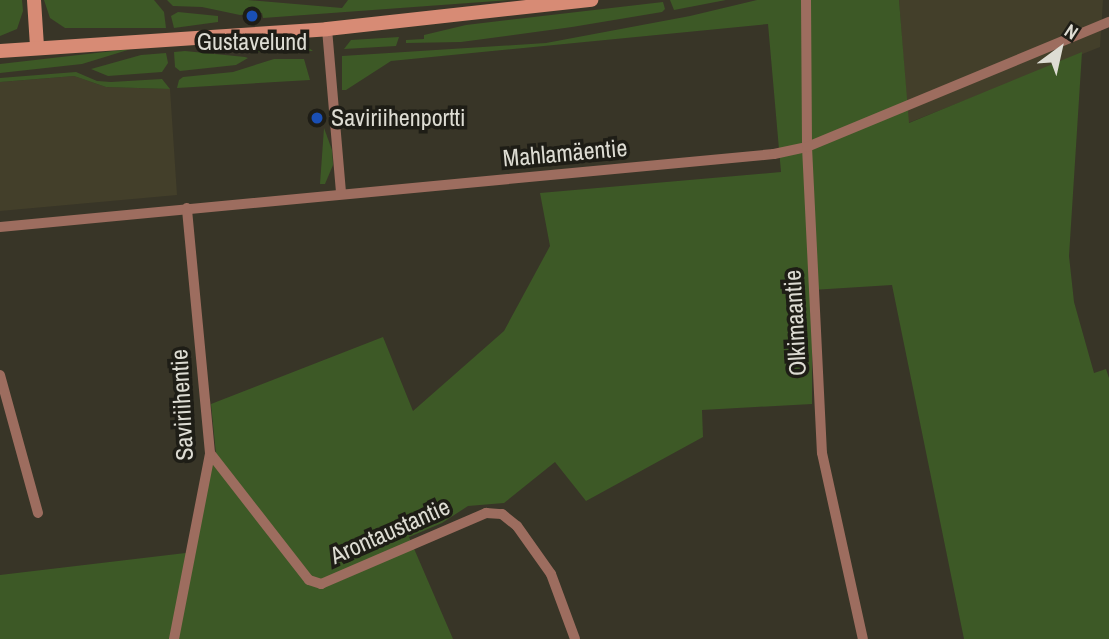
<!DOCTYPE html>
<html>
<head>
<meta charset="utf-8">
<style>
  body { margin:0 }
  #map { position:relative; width:1109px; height:639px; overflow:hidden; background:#383527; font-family:"Archivo Narrow",sans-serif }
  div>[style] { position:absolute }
  .built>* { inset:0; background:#433f2a }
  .green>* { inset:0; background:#3d5926 }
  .street>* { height:10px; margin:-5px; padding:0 5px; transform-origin:5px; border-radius:5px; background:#9d6d5f }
  .secondary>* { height:14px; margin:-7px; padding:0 7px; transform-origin:7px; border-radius:7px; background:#d78b75 }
  .dots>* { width:19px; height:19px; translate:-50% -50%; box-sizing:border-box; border:4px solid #1e1d16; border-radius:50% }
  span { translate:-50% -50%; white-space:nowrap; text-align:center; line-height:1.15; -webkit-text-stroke:7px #1e1d16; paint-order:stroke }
  .poi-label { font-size:24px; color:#dddcd3 }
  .left { translate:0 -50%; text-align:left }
  .street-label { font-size:24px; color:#dddcd3 }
  .north { position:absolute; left:1025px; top:14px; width:70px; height:70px; -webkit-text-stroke:5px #1e1d16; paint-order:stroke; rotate:33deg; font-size:19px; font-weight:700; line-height:28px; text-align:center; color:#dddcd3 }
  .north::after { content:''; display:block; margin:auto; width:24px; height:32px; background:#dddcd3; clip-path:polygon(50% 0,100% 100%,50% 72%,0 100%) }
</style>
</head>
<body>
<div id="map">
  <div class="built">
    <i style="clip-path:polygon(899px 0,1103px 0,1100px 47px,908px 123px)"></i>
    <i style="clip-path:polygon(74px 76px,106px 87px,170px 89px,177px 195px,0 211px,0 82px)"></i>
  </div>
  <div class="green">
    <i style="clip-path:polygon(0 0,22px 0,23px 11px,17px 29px,0 36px)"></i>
    <i style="clip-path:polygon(44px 0,154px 0,164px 12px,166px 28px,65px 28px,50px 18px)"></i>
    <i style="clip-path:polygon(167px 0,248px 0,342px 8px,348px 0,510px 0,263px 18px,262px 13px,240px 15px,202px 7px,173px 6px)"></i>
    <i style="clip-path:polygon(670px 0,726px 0,674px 10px)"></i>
    <i style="clip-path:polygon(757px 0,899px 0,909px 123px,1082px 52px,1069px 256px,1074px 302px,1094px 373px,1106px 369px,1109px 378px,1109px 639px,964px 639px,892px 285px,812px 290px,812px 404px,702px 410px,703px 437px,586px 501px,555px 462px,504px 503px,468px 506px,442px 523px,409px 537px,453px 639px,0 639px,0 575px,194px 552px,211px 463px,216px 454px,211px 404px,383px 337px,413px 411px,504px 331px,550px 246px,540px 193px,781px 172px,768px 24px,391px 61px,346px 90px,342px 90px,342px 56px,546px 43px,690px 16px)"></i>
    <i style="clip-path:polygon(663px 2px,665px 9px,662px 12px,572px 27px,461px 42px,406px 43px,406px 40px,424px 39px,424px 35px,466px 25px)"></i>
    <i style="clip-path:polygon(178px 12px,218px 16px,218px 22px,174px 28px,171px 16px)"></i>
    <i style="clip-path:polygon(399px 37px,396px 46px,344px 49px,351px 40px)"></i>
    <i style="clip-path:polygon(211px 42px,249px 45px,293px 42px,303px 44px,313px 51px,260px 52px,208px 47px)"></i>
    <i style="clip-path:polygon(131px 49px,82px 64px,0 73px,0 64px)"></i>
    <i style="clip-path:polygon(185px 51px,245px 57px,248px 58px,236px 65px,180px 71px,175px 67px,174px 52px)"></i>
    <i style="clip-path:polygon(166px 53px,168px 63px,162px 72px,108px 76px,91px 69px,141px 55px)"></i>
    <i style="clip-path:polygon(274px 59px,304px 59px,310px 80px,177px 88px,179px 80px,183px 77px,233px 72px)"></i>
    <i style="clip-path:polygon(76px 72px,97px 81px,111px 82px,162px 79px,170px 89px,106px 87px,74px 76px,0 82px,0 78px)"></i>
    <i style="clip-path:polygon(324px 128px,332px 150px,333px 165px,325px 184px,320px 184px)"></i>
  </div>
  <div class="street">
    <i style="left:806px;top:0;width:147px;rotate:89.6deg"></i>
    <i style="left:807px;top:147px;width:306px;rotate:87.2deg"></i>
    <i style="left:822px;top:453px;width:190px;rotate:77.6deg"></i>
    <i style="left:327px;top:29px;width:165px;rotate:85.1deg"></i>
    <i style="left:0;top:227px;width:777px;rotate:-5.39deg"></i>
    <i style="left:774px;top:154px;width:34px;rotate:-12deg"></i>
    <i style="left:807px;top:147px;width:327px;rotate:-22.5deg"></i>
    <i style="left:0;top:375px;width:143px;rotate:74.6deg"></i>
    <i style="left:210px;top:453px;width:161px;rotate:52.1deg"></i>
    <i style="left:309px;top:580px;width:13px;rotate:18deg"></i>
    <i style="left:321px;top:584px;width:180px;rotate:-23.3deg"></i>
    <i style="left:486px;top:513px;width:16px;rotate:4deg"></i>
    <i style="left:502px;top:514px;width:19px;rotate:39deg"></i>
    <i style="left:517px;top:526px;width:59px;rotate:54.7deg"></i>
    <i style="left:551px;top:574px;width:69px;rotate:69.7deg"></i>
    <i style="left:174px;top:639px;width:189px;rotate:-79deg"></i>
    <i style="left:210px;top:453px;width:246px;rotate:-95.4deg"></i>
  </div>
  <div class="secondary">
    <i style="left:34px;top:0;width:47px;rotate:86.3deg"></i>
    <i style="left:0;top:51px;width:328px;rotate:-3.8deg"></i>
    <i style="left:327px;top:29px;width:266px;rotate:-6.3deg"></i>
  </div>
  <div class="dots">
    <i style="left:252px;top:16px;background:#1a4fb4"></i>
    <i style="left:317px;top:118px;background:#1a4fb4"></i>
  </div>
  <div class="poi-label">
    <span style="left:252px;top:42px">Gustavelund</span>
    <span class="left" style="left:331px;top:118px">Saviriihenportti</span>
  </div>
  <div class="street-label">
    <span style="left:565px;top:153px;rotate:-5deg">Mahlamäentie</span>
    <span style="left:795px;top:323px;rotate:-93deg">Olkimaantie</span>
    <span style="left:182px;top:405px;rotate:-93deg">Saviriihentie</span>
    <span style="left:390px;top:531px;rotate:-24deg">Arontaustantie</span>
  </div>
  <div class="north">N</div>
</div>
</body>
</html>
